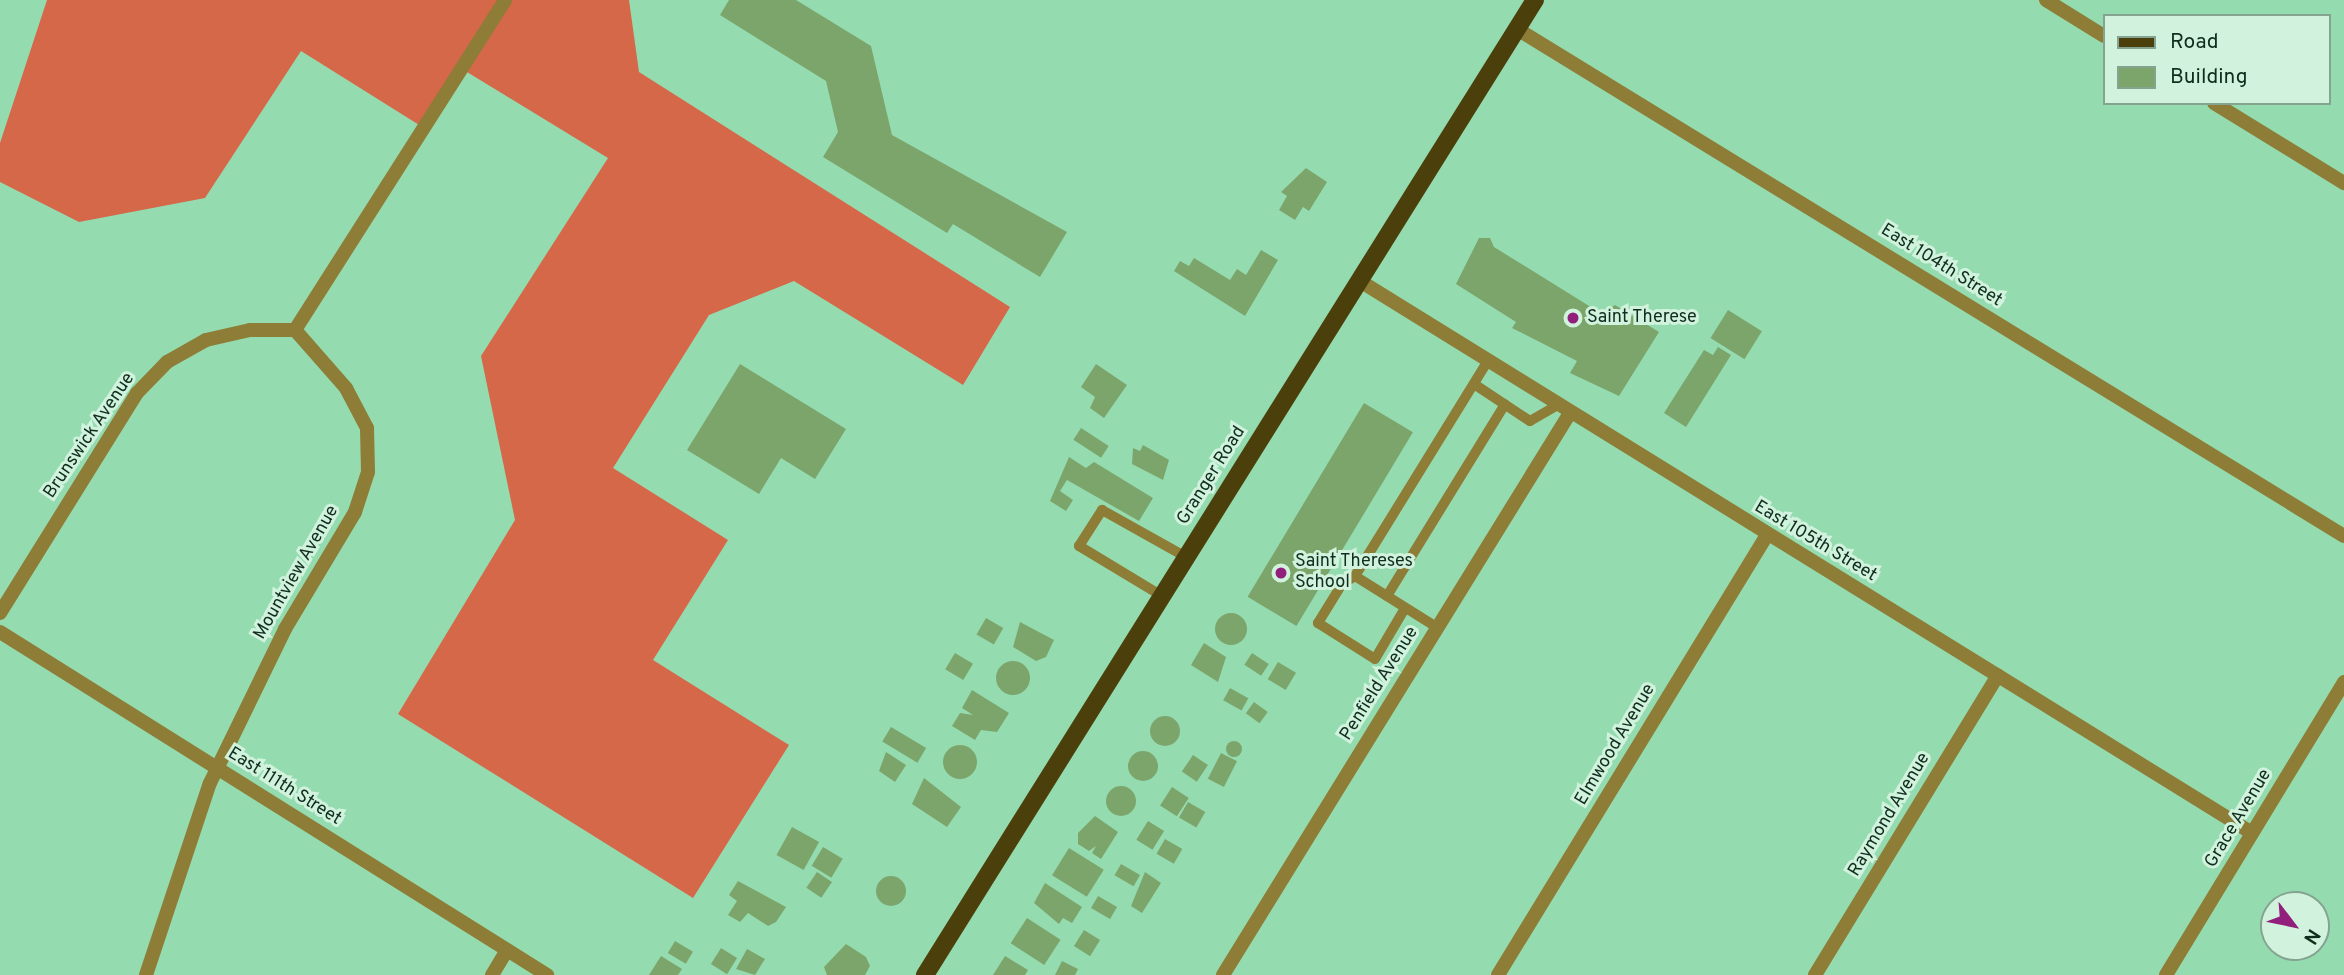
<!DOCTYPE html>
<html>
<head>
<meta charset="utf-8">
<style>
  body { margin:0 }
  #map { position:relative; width:2344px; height:975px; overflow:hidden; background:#95dbb0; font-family:Overpass,sans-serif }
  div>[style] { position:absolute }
  .forest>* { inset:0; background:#d56848 }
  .building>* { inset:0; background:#7ca56b; transform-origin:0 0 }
  .round { border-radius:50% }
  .lane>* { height:10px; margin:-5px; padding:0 5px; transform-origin:5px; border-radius:5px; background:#8d7d36 }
  .street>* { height:14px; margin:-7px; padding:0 7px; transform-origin:7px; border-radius:7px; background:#8d7d36 }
  .primary>* { height:18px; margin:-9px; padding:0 9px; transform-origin:9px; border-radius:9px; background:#4b400b }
  .dots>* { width:19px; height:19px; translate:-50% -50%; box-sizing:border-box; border:4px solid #d1f3dd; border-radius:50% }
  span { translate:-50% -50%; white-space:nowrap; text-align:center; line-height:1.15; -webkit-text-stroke:6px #d1f3dd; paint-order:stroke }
  .street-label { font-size:18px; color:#102d1d }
  .poi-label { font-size:18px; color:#102d1d }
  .left { translate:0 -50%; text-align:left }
  .legend { position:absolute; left:2103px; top:14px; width:228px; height:91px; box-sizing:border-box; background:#d1f3dd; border:2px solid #84a490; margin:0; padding:9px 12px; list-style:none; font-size:21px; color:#102d1d }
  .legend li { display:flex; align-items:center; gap:14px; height:35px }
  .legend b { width:35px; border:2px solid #84a490 }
  .north { position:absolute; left:2260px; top:891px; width:70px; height:70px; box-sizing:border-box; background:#d1f3dd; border:2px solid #84a490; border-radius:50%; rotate:122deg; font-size:19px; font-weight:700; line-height:28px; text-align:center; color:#102d1d }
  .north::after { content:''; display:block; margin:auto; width:24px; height:32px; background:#931f7d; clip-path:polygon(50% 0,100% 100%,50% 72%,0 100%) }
</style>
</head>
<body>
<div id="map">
  <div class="forest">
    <i style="clip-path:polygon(47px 0,629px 0,639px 72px,1010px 307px,963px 385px,794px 281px,709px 315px,613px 468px,728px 540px,653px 660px,789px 745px,693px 898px,398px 714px,515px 520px,481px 356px,608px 158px,462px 69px,424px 128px,301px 51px,205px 198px,79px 222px,0 182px,0 143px)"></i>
  </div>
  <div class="building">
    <i style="clip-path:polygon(729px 0,796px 0,871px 46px,892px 135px,1067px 232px,1040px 277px,953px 224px,947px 233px,823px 157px,838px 132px,826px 81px,720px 15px)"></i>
    <i style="clip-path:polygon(1306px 168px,1327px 182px,1309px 211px,1303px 207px,1295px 220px,1279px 210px,1287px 196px,1281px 192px)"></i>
    <i style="clip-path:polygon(1479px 238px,1490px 238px,1494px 247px,1602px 314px,1615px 305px,1659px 332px,1619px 396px,1570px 373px,1577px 361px,1512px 328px,1516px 322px,1456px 284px)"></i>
    <i style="clip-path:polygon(1261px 250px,1278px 260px,1245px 316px,1174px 271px,1180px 261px,1189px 266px,1194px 258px,1230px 280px,1237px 269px,1246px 275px)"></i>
    <i style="left:1728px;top:310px;width:40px;height:33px;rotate:32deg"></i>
    <i style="clip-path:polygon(1718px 347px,1731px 355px,1686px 427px,1664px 413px,1704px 350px,1713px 355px)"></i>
    <i style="clip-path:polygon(740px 364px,846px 429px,815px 479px,781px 458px,759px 494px,687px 450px)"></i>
    <i style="clip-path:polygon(1096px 364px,1127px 385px,1104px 418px,1090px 408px,1095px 397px,1081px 387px)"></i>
    <i style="left:1364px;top:403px;width:57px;height:226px;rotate:31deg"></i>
    <i style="left:1081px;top:428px;width:33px;height:14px;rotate:33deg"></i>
    <i style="clip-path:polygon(1143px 445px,1169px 460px,1163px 480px,1132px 464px,1133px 448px,1140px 451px)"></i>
    <i style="clip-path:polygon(1069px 457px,1086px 468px,1094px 462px,1153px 498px,1139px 521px,1067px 480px,1060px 491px,1073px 500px,1066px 511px,1050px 501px)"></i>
    <i class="round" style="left:1215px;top:613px;width:32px;height:32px"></i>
    <i style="left:986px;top:618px;width:20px;height:19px;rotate:30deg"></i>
    <i style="clip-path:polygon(1020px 622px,1054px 640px,1046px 657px,1036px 661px,1013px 647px)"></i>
    <i style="clip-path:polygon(1204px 643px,1226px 657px,1218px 682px,1191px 665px)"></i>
    <i style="left:955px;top:653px;width:21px;height:19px;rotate:31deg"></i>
    <i style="left:1252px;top:653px;width:20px;height:14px;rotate:33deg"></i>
    <i class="round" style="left:996px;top:661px;width:34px;height:34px"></i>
    <i style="left:1278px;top:662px;width:21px;height:20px;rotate:31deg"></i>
    <i style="left:1230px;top:688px;width:21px;height:14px;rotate:29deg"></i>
    <i style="clip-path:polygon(972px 690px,1009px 713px,997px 732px,981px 730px,975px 740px,952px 726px,960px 713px,973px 715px,962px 708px)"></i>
    <i style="left:1254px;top:702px;width:17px;height:14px;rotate:36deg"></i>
    <i class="round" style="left:1150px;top:716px;width:30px;height:30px"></i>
    <i style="left:891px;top:727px;width:41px;height:17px;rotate:31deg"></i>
    <i class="round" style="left:1226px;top:741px;width:16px;height:16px"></i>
    <i class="round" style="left:943px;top:745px;width:34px;height:34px"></i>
    <i class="round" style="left:1128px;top:751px;width:30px;height:30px"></i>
    <i style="clip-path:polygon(886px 752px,906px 765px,895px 782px,879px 771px)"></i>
    <i style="left:1221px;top:753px;width:18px;height:29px;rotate:27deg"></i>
    <i style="left:1193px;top:755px;width:18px;height:20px;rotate:34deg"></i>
    <i style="clip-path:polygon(924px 778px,961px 807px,947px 827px,912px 804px)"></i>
    <i class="round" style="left:1106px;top:786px;width:30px;height:30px"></i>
    <i style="left:1172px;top:787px;width:20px;height:22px;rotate:33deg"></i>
    <i style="left:1188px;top:802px;width:20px;height:18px;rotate:30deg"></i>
    <i style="clip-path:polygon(1095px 816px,1118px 832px,1101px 859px,1092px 853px,1096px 846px,1089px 851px,1078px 844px,1078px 833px)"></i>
    <i style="left:1148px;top:821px;width:19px;height:22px;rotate:32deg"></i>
    <i style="left:792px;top:827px;width:31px;height:32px;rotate:29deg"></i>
    <i style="left:1165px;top:839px;width:20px;height:17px;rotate:30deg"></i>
    <i style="left:823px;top:847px;width:23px;height:22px;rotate:31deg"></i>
    <i style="left:1069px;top:848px;width:41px;height:32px;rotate:32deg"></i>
    <i style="left:1121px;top:864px;width:22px;height:13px;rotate:30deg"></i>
    <i style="left:817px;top:872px;width:18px;height:19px;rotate:34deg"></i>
    <i style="clip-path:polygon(1145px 872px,1161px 883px,1142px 913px,1131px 906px)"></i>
    <i class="round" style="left:876px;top:876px;width:30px;height:30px"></i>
    <i style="clip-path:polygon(738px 881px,786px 907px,776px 922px,768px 926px,748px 913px,740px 922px,728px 915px,737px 901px,729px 895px)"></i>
    <i style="clip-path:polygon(1045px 883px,1082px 907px,1072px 923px,1063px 918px,1059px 924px,1034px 903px)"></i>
    <i style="left:1098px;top:896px;width:22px;height:14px;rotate:30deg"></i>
    <i style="left:1027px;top:918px;width:40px;height:30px;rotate:33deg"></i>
    <i style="left:1084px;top:930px;width:19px;height:19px;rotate:32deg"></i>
    <i style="left:675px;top:941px;width:21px;height:14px;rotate:31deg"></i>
    <i style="clip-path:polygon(846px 944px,866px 957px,870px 966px,865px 975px,827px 975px,824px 967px)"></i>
    <i style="left:721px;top:948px;width:19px;height:19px;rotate:32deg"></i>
    <i style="clip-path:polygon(747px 949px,765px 959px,755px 975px,736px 969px)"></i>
    <i style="clip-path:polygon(661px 956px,682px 969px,678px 975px,649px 975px)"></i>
    <i style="clip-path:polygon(1005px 956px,1028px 970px,1025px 975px,993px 975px)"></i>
    <i style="clip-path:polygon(1062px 961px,1078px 969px,1075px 975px,1055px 975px)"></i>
  </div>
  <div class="lane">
    <i style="left:1474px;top:384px;width:67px;rotate:33.5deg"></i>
    <i style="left:1530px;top:421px;width:32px;rotate:-30deg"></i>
    <i style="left:1355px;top:576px;width:15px;rotate:148deg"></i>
    <i style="left:1342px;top:584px;width:46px;rotate:121.6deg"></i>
    <i style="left:1318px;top:623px;width:67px;rotate:32.3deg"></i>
    <i style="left:1375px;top:659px;width:59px;rotate:-59.5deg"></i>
    <i style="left:1162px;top:596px;width:97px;rotate:-148.9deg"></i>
    <i style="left:1079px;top:546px;width:43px;rotate:-57.4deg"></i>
    <i style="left:1102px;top:510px;width:96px;rotate:29.2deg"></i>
    <i style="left:1387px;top:596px;width:225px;rotate:-58.4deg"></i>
    <i style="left:1438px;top:628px;width:98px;rotate:-147.9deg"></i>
    <i style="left:1355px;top:576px;width:253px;rotate:-58.3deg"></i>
  </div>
  <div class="street">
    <i style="left:2046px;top:0;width:68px;rotate:31.8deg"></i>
    <i style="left:1517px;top:29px;width:970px;rotate:31.51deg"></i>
    <i style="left:2214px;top:103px;width:153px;rotate:31.6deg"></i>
    <i style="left:1360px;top:281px;width:1049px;rotate:31.75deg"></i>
    <i style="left:295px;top:330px;width:391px;rotate:-57.5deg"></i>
    <i style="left:0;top:613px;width:259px;rotate:-58.1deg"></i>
    <i style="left:137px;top:393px;width:43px;rotate:-45.9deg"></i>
    <i style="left:167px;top:362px;width:45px;rotate:-29.4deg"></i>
    <i style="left:206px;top:340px;width:45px;rotate:-12.8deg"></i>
    <i style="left:250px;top:330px;width:45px"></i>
    <i style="left:0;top:632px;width:646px;rotate:32.09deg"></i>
    <i style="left:146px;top:975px;width:202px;rotate:-71.6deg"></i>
    <i style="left:210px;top:783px;width:171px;rotate:-64deg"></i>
    <i style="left:285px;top:629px;width:136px;rotate:-59.1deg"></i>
    <i style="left:355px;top:512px;width:42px;rotate:-72deg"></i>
    <i style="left:368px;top:472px;width:44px;rotate:-91.3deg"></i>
    <i style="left:367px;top:428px;width:45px;rotate:-117.7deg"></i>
    <i style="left:346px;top:388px;width:77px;rotate:-131.3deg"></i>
    <i style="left:492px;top:975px;width:29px;rotate:-59deg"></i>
    <i style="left:1223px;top:975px;width:660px;rotate:-58.31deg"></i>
    <i style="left:1498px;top:975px;width:516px;rotate:-58.56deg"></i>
    <i style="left:1815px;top:975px;width:351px;rotate:-58.6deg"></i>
    <i style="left:2166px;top:975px;width:343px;rotate:-58.7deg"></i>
  </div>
  <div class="primary">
    <i style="left:925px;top:975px;width:1150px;rotate:-57.97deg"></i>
  </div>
  <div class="dots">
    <i style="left:1573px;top:318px;background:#931f7d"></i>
    <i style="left:1281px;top:573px;background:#931f7d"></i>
  </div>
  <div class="street-label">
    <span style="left:1941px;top:266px;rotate:32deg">East 104th Street</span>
    <span style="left:90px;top:436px;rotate:-56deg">Brunswick Avenue</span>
    <span style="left:1212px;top:476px;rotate:-58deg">Granger Road</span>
    <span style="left:1815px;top:542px;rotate:31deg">East 105th Street</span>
    <span style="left:297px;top:573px;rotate:-60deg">Mountview Avenue</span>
    <span style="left:1380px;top:684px;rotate:-58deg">Penfield Avenue</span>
    <span style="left:1616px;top:745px;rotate:-59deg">Elmwood Avenue</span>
    <span style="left:284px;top:787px;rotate:32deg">East 111th Street</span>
    <span style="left:1890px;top:815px;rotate:-59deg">Raymond Avenue</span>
    <span style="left:2239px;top:819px;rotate:-59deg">Grace Avenue</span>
  </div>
  <div class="poi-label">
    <span class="left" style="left:1587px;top:318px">Saint Therese</span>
    <span class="left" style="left:1295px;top:573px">Saint Thereses<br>School</span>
  </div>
  <ul class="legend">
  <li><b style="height:9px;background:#4b400b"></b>Road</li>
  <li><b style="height:19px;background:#7ca56b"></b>Building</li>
  </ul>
  <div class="north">N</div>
</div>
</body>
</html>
